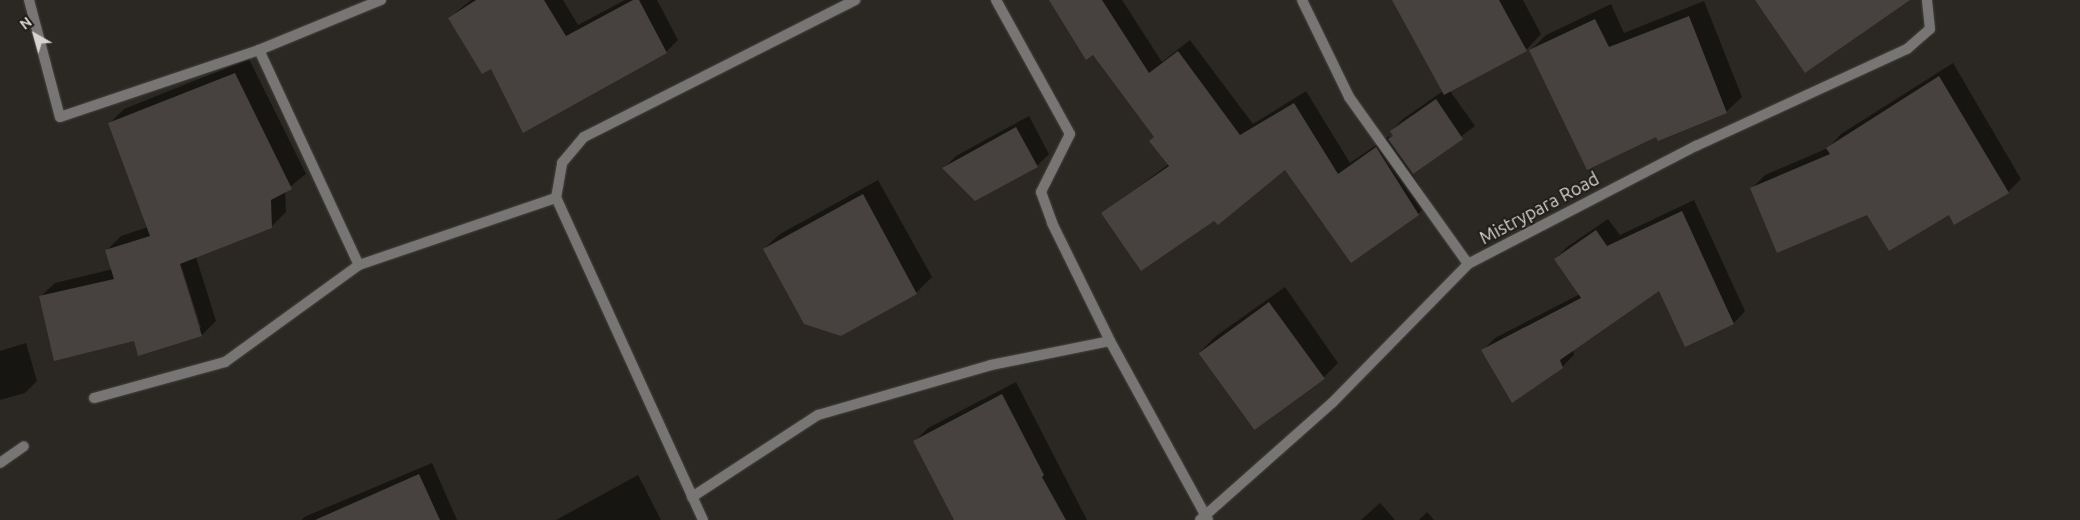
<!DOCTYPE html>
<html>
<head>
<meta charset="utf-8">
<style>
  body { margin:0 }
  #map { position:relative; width:2080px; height:520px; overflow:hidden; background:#2b2823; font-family:Ubuntu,sans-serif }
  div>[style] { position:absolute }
  .shadow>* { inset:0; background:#0007 }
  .building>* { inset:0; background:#474140; transform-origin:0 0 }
  .roads { filter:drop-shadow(0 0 1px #47443f) drop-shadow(0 0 1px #47443f) }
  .minor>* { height:10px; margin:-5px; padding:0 5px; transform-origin:5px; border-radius:5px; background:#787674 }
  span { translate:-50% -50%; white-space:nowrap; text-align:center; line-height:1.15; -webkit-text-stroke:4px #211e1a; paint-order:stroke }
  .street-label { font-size:18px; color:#d7d5d2 }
  .north { position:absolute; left:10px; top:10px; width:50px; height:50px; -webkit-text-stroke:4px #211e1a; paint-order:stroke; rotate:322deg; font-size:14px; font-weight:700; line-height:20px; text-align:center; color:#d7d5d2 }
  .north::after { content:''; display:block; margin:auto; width:18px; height:22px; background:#d7d5d2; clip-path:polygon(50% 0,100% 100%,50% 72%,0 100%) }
</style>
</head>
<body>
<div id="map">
  <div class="shadow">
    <i style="clip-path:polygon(471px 0,563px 0,578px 25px,625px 0,657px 0,678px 40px,666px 52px,492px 67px,449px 18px)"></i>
    <i style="clip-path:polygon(1061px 0,1122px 0,1162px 62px,1190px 40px,1253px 124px,1306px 91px,1350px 163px,1389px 136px,1390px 139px,1394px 135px,1391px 131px,1403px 119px,1443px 91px,1393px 0,1523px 0,1541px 34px,1526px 50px,1450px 91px,1475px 126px,1412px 173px,1430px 202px,1418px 214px,1286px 168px,1103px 213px,1169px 164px,1155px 136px)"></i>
    <i style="clip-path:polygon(1704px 1px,1742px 97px,1726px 112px,1530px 51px,1546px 35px,1611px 4px,1624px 33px)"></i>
    <i style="clip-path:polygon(evenodd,249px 59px,306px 174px,285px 191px,286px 212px,271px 227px,196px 257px,216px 321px,202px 335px,135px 340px,40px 297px,55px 283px,113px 269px,107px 250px,121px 236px,148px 227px,110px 123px,124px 109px,249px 59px,179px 258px,201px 328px,198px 328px,179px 258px)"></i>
    <i style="clip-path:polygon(1953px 63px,2021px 179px,2008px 192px,1949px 214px,1867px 213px,1751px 189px,1765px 175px,1828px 148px,1841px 134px)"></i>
    <i style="clip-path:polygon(1029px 116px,1049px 154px,1037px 166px,944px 168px,956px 156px)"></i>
    <i style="clip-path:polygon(878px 180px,932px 277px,916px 293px,841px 334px,764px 249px,780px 234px)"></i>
    <i style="clip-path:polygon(1694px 200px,1745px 311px,1734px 323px,1660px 289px,1573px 350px,1574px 355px,1562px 367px,1483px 350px,1495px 338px,1580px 294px,1555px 259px,1567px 247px,1608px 219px,1620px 235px)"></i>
    <i style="clip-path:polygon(1285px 287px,1338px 363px,1323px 378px,1200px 352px,1216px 336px)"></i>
    <i style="clip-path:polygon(26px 343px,37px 381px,25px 393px,0 400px,0 351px)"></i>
    <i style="clip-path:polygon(1016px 382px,1087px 520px,956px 520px,915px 441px,928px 428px)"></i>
    <i style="clip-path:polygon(432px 463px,457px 520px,302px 520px,304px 517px)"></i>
    <i style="clip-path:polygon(638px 475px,661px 520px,556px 520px)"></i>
    <i style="clip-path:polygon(1380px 503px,1395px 520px,1361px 520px)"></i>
    <i style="clip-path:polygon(1427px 512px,1434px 520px,1419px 520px)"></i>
  </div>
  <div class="building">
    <i style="clip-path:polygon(476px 0,544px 0,566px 36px,633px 0,639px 0,667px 53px,523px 133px,491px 69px,482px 74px,448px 18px)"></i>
    <i style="clip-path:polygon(1049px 0,1102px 0,1149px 73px,1178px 51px,1240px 135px,1294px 103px,1338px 174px,1376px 147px,1419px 215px,1351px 263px,1285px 170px,1218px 225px,1214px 221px,1141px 271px,1101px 213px,1169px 166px,1149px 141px,1154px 137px,1093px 55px,1086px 60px)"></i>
    <i style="clip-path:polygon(1392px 0,1499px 0,1527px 51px,1444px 95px)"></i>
    <i style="clip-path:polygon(1755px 0,1910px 0,1805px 73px)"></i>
    <i style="clip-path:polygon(1689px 16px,1727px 113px,1658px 141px,1656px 137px,1587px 170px,1529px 50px,1595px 19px,1609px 47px)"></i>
    <i style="clip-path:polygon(235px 73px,292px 189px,271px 200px,272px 228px,180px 264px,202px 336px,138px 356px,134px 341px,54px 361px,39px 296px,114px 279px,105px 250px,150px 236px,108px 123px)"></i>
    <i style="clip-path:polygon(1939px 76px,2009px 193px,1954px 225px,1949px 215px,1889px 251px,1867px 215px,1777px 253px,1750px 188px,1830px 154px,1826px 148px)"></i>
    <i style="clip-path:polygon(1436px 99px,1463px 139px,1413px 174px,1388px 139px,1393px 136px,1390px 131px)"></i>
    <i style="clip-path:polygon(1016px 127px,1038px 167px,975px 201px,942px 168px)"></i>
    <i style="clip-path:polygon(863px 194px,917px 294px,841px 336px,804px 324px,763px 249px)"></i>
    <i style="clip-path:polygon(1682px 211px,1734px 324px,1685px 347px,1659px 291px,1560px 360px,1563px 368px,1512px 403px,1481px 350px,1581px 298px,1554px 259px,1596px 230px,1607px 246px)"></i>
    <i style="left:1269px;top:302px;width:95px;height:87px;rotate:54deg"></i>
    <i style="clip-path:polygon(1002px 394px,1044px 475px,1042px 477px,1066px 520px,954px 520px,913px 441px)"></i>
    <i style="clip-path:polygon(419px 474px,440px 520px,315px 520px)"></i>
  </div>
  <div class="roads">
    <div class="minor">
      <i style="left:29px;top:0;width:121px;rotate:75.2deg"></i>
      <i style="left:60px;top:117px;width:210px;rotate:-18.6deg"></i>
      <i style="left:259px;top:50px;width:132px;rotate:-22.3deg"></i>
      <i style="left:996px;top:0;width:153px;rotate:61.1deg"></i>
      <i style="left:1070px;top:134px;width:65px;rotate:116.6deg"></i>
      <i style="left:1041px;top:192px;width:33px;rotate:70deg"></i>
      <i style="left:1052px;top:223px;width:131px;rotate:63.8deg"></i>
      <i style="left:1110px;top:341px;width:204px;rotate:61.3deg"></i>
      <i style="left:1302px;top:0;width:108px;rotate:64.1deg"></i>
      <i style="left:1349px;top:97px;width:205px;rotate:54.5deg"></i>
      <i style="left:259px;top:50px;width:237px;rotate:65.1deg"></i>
      <i style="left:94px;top:398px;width:136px;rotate:-15.4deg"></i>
      <i style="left:225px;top:362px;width:165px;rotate:-35.9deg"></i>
      <i style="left:359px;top:265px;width:208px;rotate:-18.8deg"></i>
      <i style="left:0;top:463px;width:29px;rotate:-35deg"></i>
      <i style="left:692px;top:497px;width:150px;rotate:-33.1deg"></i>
      <i style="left:818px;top:415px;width:180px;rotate:-16.1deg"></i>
      <i style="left:991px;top:365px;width:121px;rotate:-11.4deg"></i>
      <i style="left:703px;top:520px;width:354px;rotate:-114.5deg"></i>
      <i style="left:556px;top:198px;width:36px;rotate:-80deg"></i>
      <i style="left:562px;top:163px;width:34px;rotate:-50deg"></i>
      <i style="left:584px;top:137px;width:304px;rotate:-26.8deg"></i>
      <i style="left:1200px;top:520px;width:176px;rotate:-41.6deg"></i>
      <i style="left:1332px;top:403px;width:194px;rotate:-45.6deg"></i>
      <i style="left:1468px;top:264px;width:257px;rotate:-27.4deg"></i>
      <i style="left:1696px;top:146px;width:232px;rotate:-24.7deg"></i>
      <i style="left:1907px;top:49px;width:30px;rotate:-41deg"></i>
      <i style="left:1930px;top:29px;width:29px;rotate:-96deg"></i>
    </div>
  </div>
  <div class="street-label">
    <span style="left:1539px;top:208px;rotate:-28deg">Mistrypara Road</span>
  </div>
  <div class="north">N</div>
</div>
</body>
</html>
